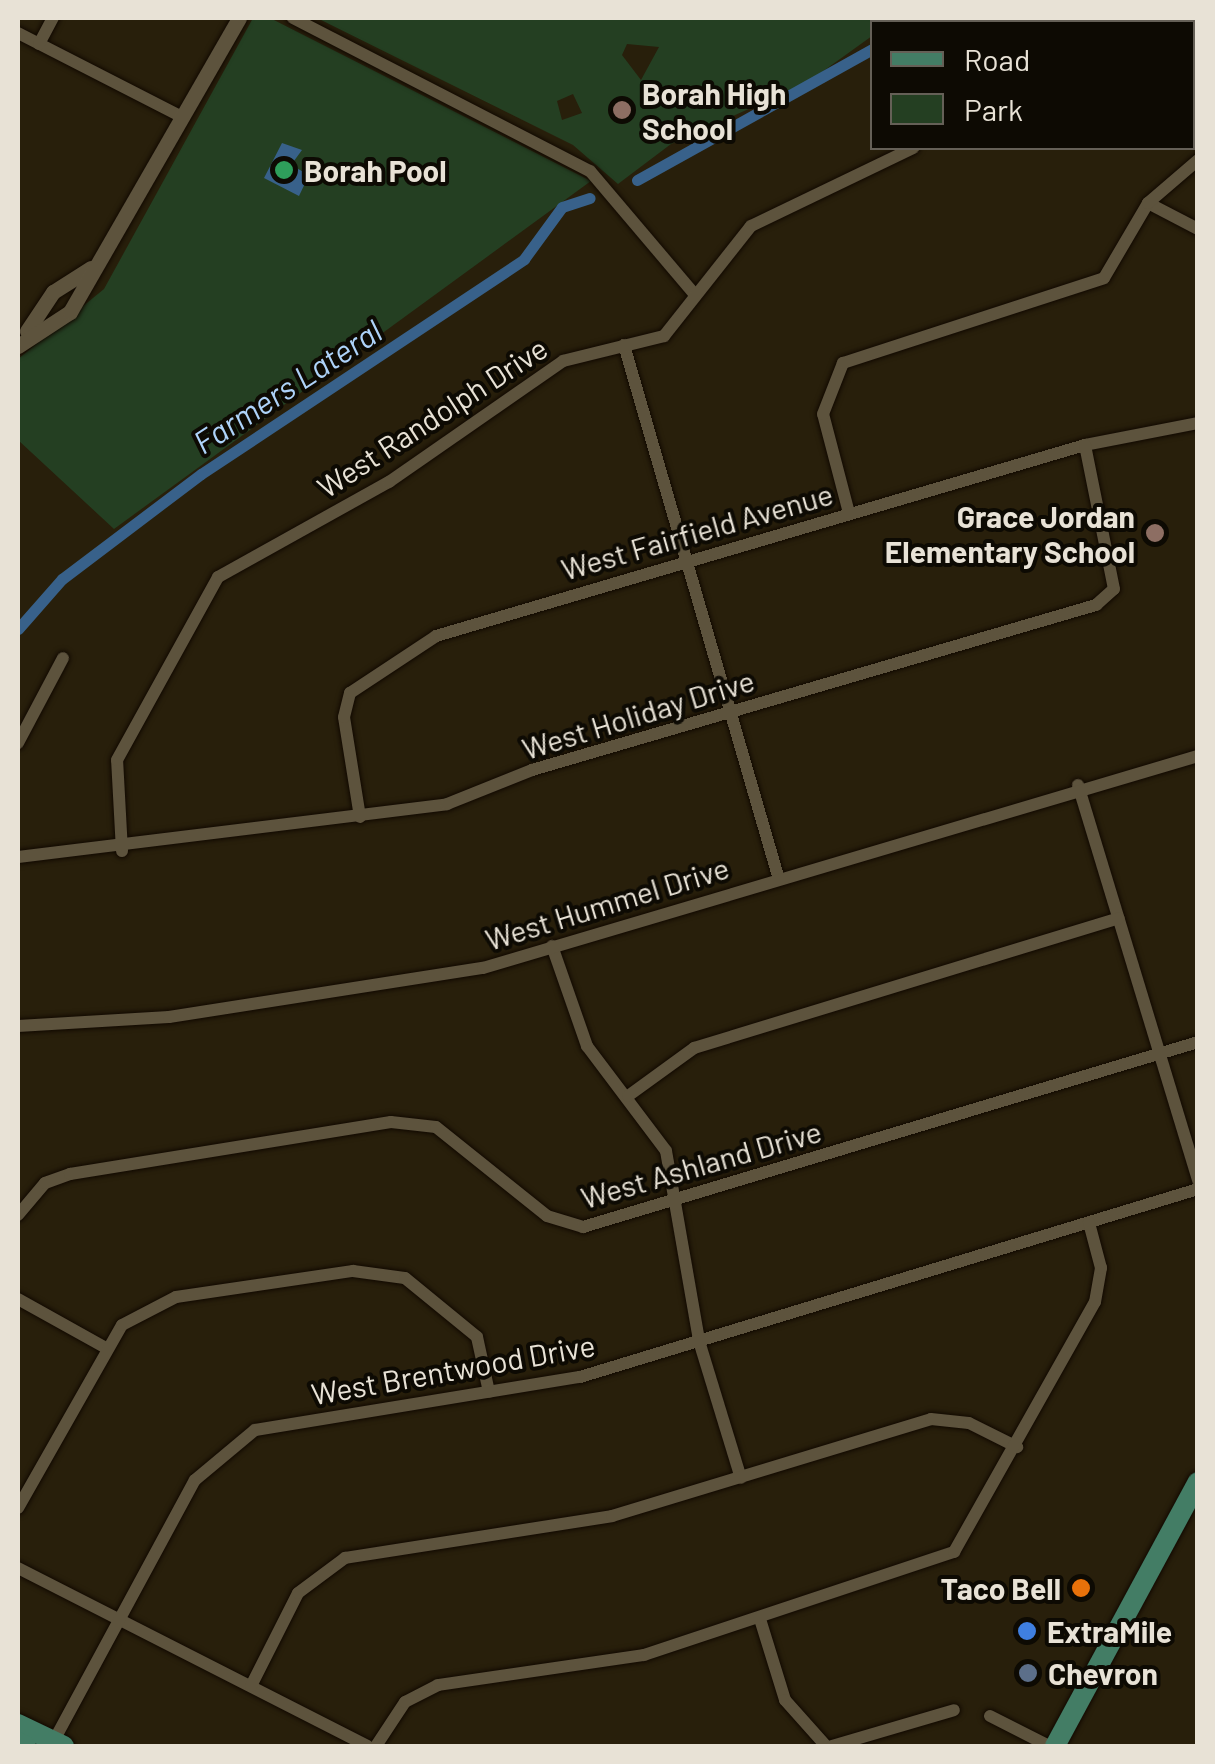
<!DOCTYPE html>
<html>
<head>
<meta charset="utf-8">
<style>
  body { margin:0 }
  #map { position:relative; width:1215px; height:1764px; overflow:hidden; background:#281f0b; font-family:Barlow,sans-serif }
  div>[style] { position:absolute }
  .green>* { inset:0; background:#243f22 }
  .water>* { inset:0; background:#38618a }
  .canal>* { height:11px; margin:-5.5px; padding:0 5.5px; transform-origin:5.5px; border-radius:5.5px; background:#38618a }
  .roads { filter:drop-shadow(0 0 2px #110900) drop-shadow(0 0 2px #110900) }
  .minor>* { height:12px; margin:-6px; padding:0 6px; transform-origin:6px; border-radius:6px; background:#5d533d }
  .tertiary>* { height:15px; margin:-7.5px; padding:0 7.5px; transform-origin:7.5px; border-radius:7.5px; background:#5d533d }
  .primary>* { height:20px; margin:-10px; padding:0 10px; transform-origin:10px; border-radius:10px; background:#437d65 }
  .dots>* { width:28px; height:28px; translate:-50% -50%; box-sizing:border-box; border:5px solid #0d0a03; border-radius:50% }
  span { translate:-50% -50%; white-space:nowrap; text-align:center; line-height:1.15; -webkit-text-stroke:8px #0d0a03; paint-order:stroke }
  .poi-label { font-size:30px; color:#e8e2d6; font-weight:700 }
  .left { translate:0 -50%; text-align:left }
  .right { translate:-100% -50%; text-align:right }
  .street-label { font-size:30px; color:#e8e2d6 }
  .water-label { font-size:32px; color:#aed3f9; font-style:italic }
  .frame { position:absolute; inset:0; border:20px solid #e8e2d6; pointer-events:none }
  .legend { position:absolute; left:870px; top:20px; width:325px; height:130px; box-sizing:border-box; background:#0d0a03; border:2px solid #656057; margin:0; padding:12px 18px; list-style:none; font-size:30px; color:#e8e2d6 }
  .legend li { display:flex; align-items:center; gap:20px; height:50px }
  .legend b { width:50px; border:2px solid #656057 }
</style>
</head>
<body>
<div id="map">
  <div class="green">
    <i style="clip-path:polygon(253px 18px,270px 18px,591px 181px,114px 529px,18px 440px,18px 359px,104px 289px)"></i>
    <i style="clip-path:polygon(evenodd,317px 18px,897px 18px,872px 22px,872px 36px,808px 82px,671px 144px,618px 184px,573px 145px,317px 18px,627px 44px,659px 47px,641px 80px,622px 55px,627px 44px,317px 18px,573px 94px,582px 113px,562px 120px,557px 101px,573px 94px)"></i>
  </div>
  <div class="water">
    <i style="clip-path:polygon(282px 143px,302px 150px,291px 165px,309px 175px,299px 196px,264px 178px)"></i>
  </div>
  <div class="canal">
    <i style="left:907px;top:22px;width:7px;rotate:-34deg"></i>
    <i style="left:637px;top:180px;width:269px;rotate:-29.1deg"></i>
    <i style="left:18px;top:629px;width:67px;rotate:-48.7deg"></i>
    <i style="left:62px;top:579px;width:174px;rotate:-37.1deg"></i>
    <i style="left:201px;top:474px;width:388px;rotate:-33.6deg"></i>
    <i style="left:524px;top:259px;width:64px;rotate:-53.8deg"></i>
    <i style="left:562px;top:207px;width:29px;rotate:-18deg"></i>
  </div>
  <div class="roads">
    <div class="minor">
      <i style="left:293px;top:18px;width:334px;rotate:27.3deg"></i>
      <i style="left:590px;top:171px;width:162px;rotate:49.7deg"></i>
      <i style="left:1117px;top:22px;width:6px;rotate:-39deg"></i>
      <i style="left:18px;top:33px;width:186px;rotate:27.1deg"></i>
      <i style="left:39px;top:44px;width:30px;rotate:-62deg"></i>
      <i style="left:1148px;top:203px;width:56px;rotate:27.5deg"></i>
      <i style="left:624px;top:345px;width:553px;rotate:73.83deg"></i>
      <i style="left:849px;top:513px;width:102px;rotate:-104.7deg"></i>
      <i style="left:823px;top:414px;width:55px;rotate:-68.6deg"></i>
      <i style="left:843px;top:363px;width:274px;rotate:-18deg"></i>
      <i style="left:1104px;top:278px;width:87px;rotate:-59.6deg"></i>
      <i style="left:1148px;top:203px;width:66px;rotate:-40.7deg"></i>
      <i style="left:18px;top:743px;width:96px;rotate:-62.1deg"></i>
      <i style="left:1078px;top:785px;width:414px;rotate:73.1deg"></i>
      <i style="left:360px;top:817px;width:101px;rotate:-99.1deg"></i>
      <i style="left:344px;top:717px;width:25px;rotate:-76deg"></i>
      <i style="left:350px;top:693px;width:103px;rotate:-33.5deg"></i>
      <i style="left:436px;top:636px;width:677px;rotate:-16.4deg"></i>
      <i style="left:1085px;top:445px;width:115px;rotate:-11deg"></i>
      <i style="left:122px;top:851px;width:91px;rotate:-93.1deg"></i>
      <i style="left:117px;top:760px;width:209px;rotate:-61.1deg"></i>
      <i style="left:218px;top:577px;width:196px;rotate:-29.1deg"></i>
      <i style="left:389px;top:482px;width:212px;rotate:-34.8deg"></i>
      <i style="left:563px;top:361px;width:104px;rotate:-13.9deg"></i>
      <i style="left:664px;top:336px;width:140px;rotate:-51.7deg"></i>
      <i style="left:751px;top:226px;width:180px;rotate:-25.7deg"></i>
      <i style="left:18px;top:857px;width:432px;rotate:-7deg"></i>
      <i style="left:447px;top:804px;width:92px;rotate:-21.8deg"></i>
      <i style="left:532px;top:770px;width:588px;rotate:-16.31deg"></i>
      <i style="left:1096px;top:605px;width:24px;rotate:-42deg"></i>
      <i style="left:1114px;top:589px;width:147px;rotate:-101.4deg"></i>
      <i style="left:552px;top:946px;width:106px;rotate:70.7deg"></i>
      <i style="left:587px;top:1046px;width:131px;rotate:53deg"></i>
      <i style="left:666px;top:1151px;width:193px;rotate:80.1deg"></i>
      <i style="left:699px;top:1341px;width:143px;rotate:73deg"></i>
      <i style="left:18px;top:1026px;width:151px;rotate:-3.4deg"></i>
      <i style="left:169px;top:1017px;width:318px;rotate:-8.9deg"></i>
      <i style="left:483px;top:968px;width:746px;rotate:-16.52deg"></i>
      <i style="left:628px;top:1096px;width:82px;rotate:-36deg"></i>
      <i style="left:694px;top:1048px;width:444px;rotate:-17deg"></i>
      <i style="left:18px;top:1215px;width:42px;rotate:-49.8deg"></i>
      <i style="left:45px;top:1183px;width:27px;rotate:-20deg"></i>
      <i style="left:70px;top:1174px;width:325px;rotate:-9.2deg"></i>
      <i style="left:391px;top:1122px;width:45px;rotate:6.3deg"></i>
      <i style="left:436px;top:1127px;width:142px;rotate:38.7deg"></i>
      <i style="left:547px;top:1216px;width:38px;rotate:17deg"></i>
      <i style="left:583px;top:1227px;width:642px;rotate:-16.74deg"></i>
      <i style="left:18px;top:1299px;width:101px;rotate:29.1deg"></i>
      <i style="left:18px;top:1508px;width:210px;rotate:-60.4deg"></i>
      <i style="left:122px;top:1325px;width:61px;rotate:-27.4deg"></i>
      <i style="left:176px;top:1297px;width:179px;rotate:-8.4deg"></i>
      <i style="left:353px;top:1271px;width:52px;rotate:7.7deg"></i>
      <i style="left:405px;top:1278px;width:93px;rotate:39.3deg"></i>
      <i style="left:477px;top:1337px;width:56px;rotate:77.7deg"></i>
      <i style="left:18px;top:1568px;width:392px;rotate:27deg"></i>
      <i style="left:760px;top:1619px;width:85px;rotate:72.8deg"></i>
      <i style="left:785px;top:1700px;width:62px;rotate:48.3deg"></i>
      <i style="left:251px;top:1686px;width:104px;rotate:-63.2deg"></i>
      <i style="left:298px;top:1593px;width:59px;rotate:-36.7deg"></i>
      <i style="left:345px;top:1558px;width:270px;rotate:-8.9deg"></i>
      <i style="left:612px;top:1516px;width:333px;rotate:-16.9deg"></i>
      <i style="left:931px;top:1419px;width:38px;rotate:6deg"></i>
      <i style="left:969px;top:1423px;width:54px;rotate:26.6deg"></i>
      <i style="left:990px;top:1716px;width:66px;rotate:27deg"></i>
      <i style="left:51px;top:1746px;width:302px;rotate:-61.6deg"></i>
      <i style="left:195px;top:1480px;width:78px;rotate:-39.8deg"></i>
      <i style="left:255px;top:1430px;width:329px;rotate:-9.3deg"></i>
      <i style="left:580px;top:1377px;width:646px;rotate:-16.92deg"></i>
      <i style="left:376px;top:1746px;width:53px;rotate:-56.6deg"></i>
      <i style="left:405px;top:1702px;width:37px;rotate:-27deg"></i>
      <i style="left:438px;top:1685px;width:208px;rotate:-8.3deg"></i>
      <i style="left:644px;top:1655px;width:327px;rotate:-18.4deg"></i>
      <i style="left:954px;top:1552px;width:287px;rotate:-60.6deg"></i>
      <i style="left:1095px;top:1302px;width:35px;rotate:-80deg"></i>
      <i style="left:1101px;top:1268px;width:47px;rotate:-104.9deg"></i>
      <i style="left:832px;top:1746px;width:127px;rotate:-16.4deg"></i>
    </div>
    <div class="tertiary">
      <i style="left:27px;top:331px;width:47px;rotate:-56.3deg"></i>
      <i style="left:53px;top:292px;width:45px;rotate:-32.3deg"></i>
      <i style="left:18px;top:346px;width:62px;rotate:-33.2deg"></i>
      <i style="left:70px;top:312px;width:339px;rotate:-60.1deg"></i>
    </div>
    <div class="primary">
      <i style="left:18px;top:1724px;width:51px;rotate:25.6deg"></i>
      <i style="left:18px;top:1742px;width:9px;rotate:27deg"></i>
      <i style="left:1055px;top:1746px;width:300px;rotate:-61.6deg"></i>
    </div>
  </div>
  <div class="dots">
    <i style="left:622px;top:110px;background:#8d6e63"></i>
    <i style="left:284px;top:170px;background:#2e9e5b"></i>
    <i style="left:1155px;top:533px;background:#8d6e63"></i>
    <i style="left:1081px;top:1588px;background:#e8710a"></i>
    <i style="left:1027px;top:1631px;background:#3f7fe0"></i>
    <i style="left:1028px;top:1673px;background:#5c6f8a"></i>
  </div>
  <div class="poi-label">
    <span class="left" style="left:642px;top:110px">Borah High<br>School</span>
    <span class="left" style="left:304px;top:170px">Borah Pool</span>
    <span class="right" style="left:1135px;top:533px">Grace Jordan<br>Elementary School</span>
    <span class="right" style="left:1061px;top:1588px">Taco Bell</span>
    <span class="left" style="left:1047px;top:1631px">ExtraMile</span>
    <span class="left" style="left:1048px;top:1673px">Chevron</span>
  </div>
  <div class="street-label">
    <span style="left:432px;top:417px;rotate:-33deg">West Randolph Drive</span>
    <span style="left:697px;top:531px;rotate:-16deg">West Fairfield Avenue</span>
    <span style="left:638px;top:714px;rotate:-17deg">West Holiday Drive</span>
    <span style="left:607px;top:903px;rotate:-17deg">West Hummel Drive</span>
    <span style="left:701px;top:1164px;rotate:-16deg">West Ashland Drive</span>
    <span style="left:453px;top:1369px;rotate:-10deg">West Brentwood Drive</span>
  </div>
  <div class="water-label">
    <span style="left:287px;top:386px;rotate:-33deg">Farmers Lateral</span>
  </div>
  <div class="frame"></div>
  <ul class="legend">
  <li><b style="height:12px;background:#437d65"></b>Road</li>
  <li><b style="height:28px;background:#243f22"></b>Park</li>
  </ul>
</div>
</body>
</html>
